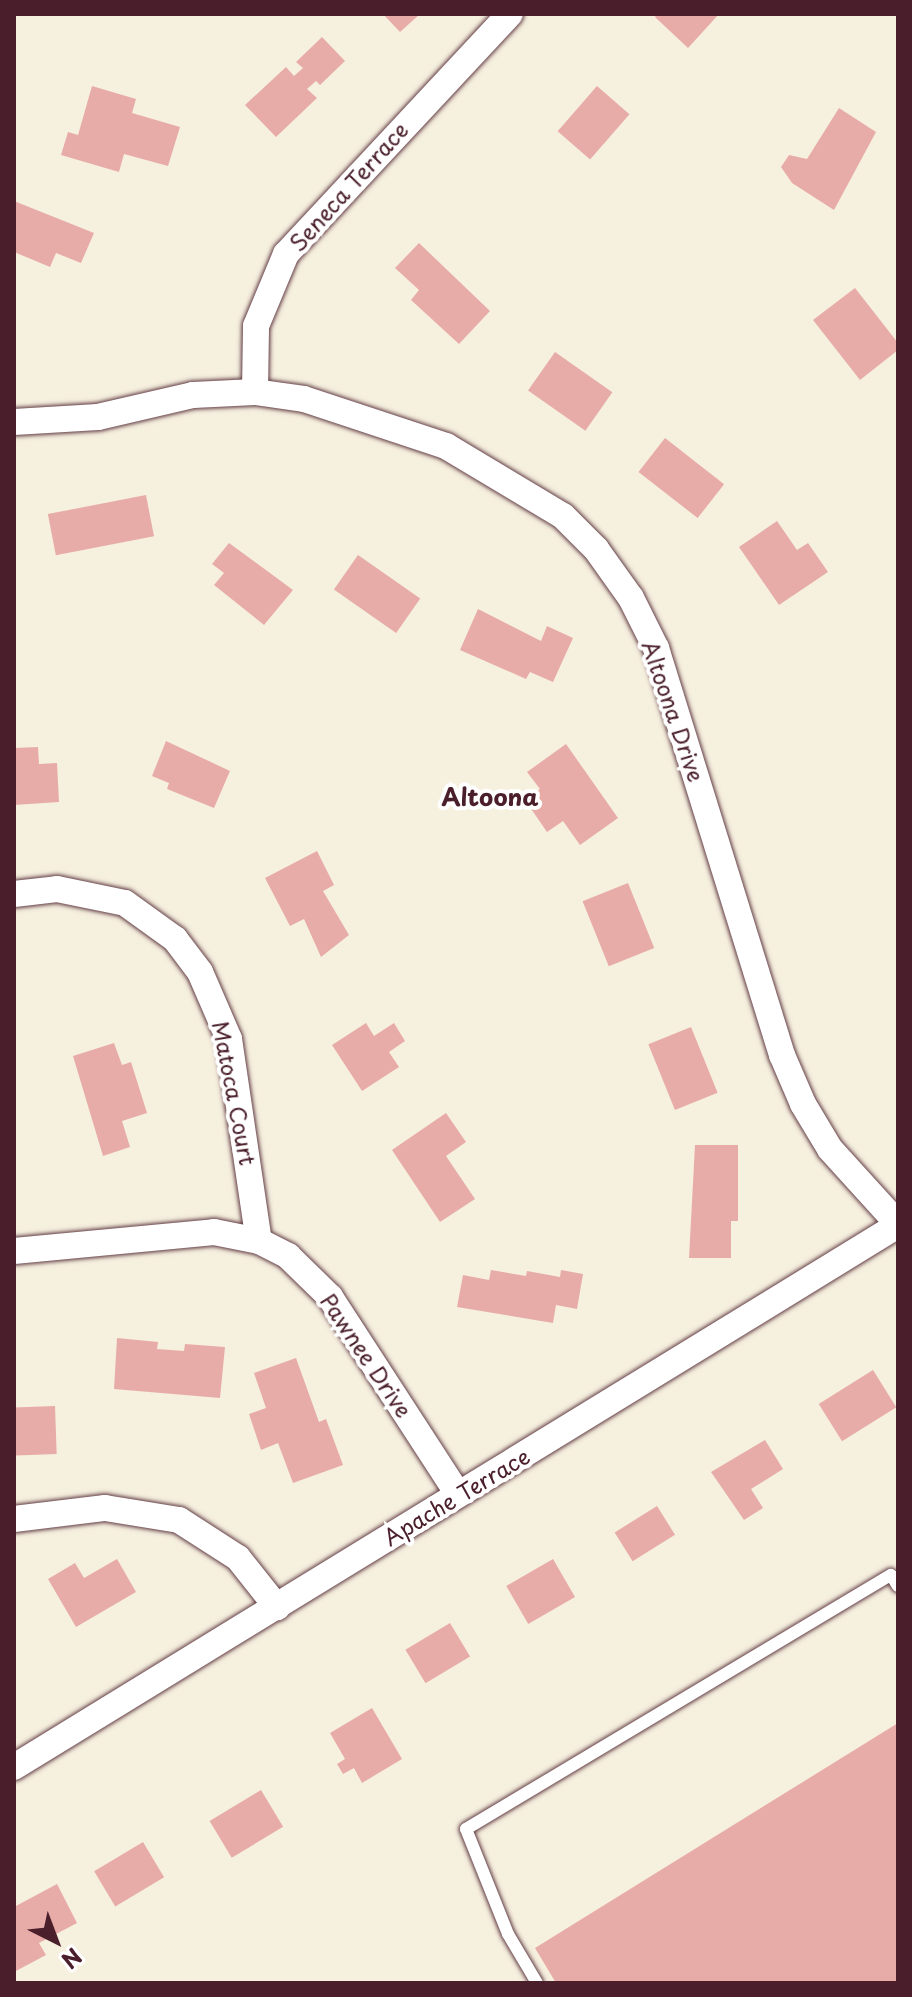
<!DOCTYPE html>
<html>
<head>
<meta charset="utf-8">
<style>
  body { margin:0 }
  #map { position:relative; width:912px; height:1997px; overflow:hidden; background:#f6f0df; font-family:"Playpen Sans",sans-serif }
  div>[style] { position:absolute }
  .building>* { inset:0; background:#e8aca8; transform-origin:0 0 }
  .roads { filter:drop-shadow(0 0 2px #643e46) drop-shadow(0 0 2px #643e46) }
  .lane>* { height:12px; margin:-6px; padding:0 6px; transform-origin:6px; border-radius:6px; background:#fff }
  .street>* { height:26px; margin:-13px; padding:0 13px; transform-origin:13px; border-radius:13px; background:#fff }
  span { translate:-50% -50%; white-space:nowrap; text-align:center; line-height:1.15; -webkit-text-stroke:8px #fff; paint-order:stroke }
  .street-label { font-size:22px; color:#4a1f2b }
  .neighbourhood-label { font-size:24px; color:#4a1f2b; font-weight:700 }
  .frame { position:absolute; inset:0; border:16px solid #4a1f2b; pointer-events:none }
  .north { position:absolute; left:16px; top:1901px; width:80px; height:80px; -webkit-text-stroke:6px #fff; paint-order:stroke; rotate:138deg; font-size:22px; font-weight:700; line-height:32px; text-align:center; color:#4a1f2b }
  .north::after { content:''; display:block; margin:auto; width:28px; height:36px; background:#4a1f2b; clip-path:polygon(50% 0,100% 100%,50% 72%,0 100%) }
</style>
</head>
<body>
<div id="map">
  <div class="building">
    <i style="clip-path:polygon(383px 14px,420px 14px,400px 32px)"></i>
    <i style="clip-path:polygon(657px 14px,719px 14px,688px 48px,655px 17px)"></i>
    <i style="clip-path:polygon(322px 37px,345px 61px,320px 85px,316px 81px,307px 89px,317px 98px,276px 137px,245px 105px,286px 67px,294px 76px,303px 68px,296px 62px)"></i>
    <i style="clip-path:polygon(92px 86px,136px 99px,132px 113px,180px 127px,168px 166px,124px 154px,119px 172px,61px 155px,68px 132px,78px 135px)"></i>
    <i style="left:597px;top:86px;width:43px;height:60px;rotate:41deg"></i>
    <i style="clip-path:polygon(839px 108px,876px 132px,834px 210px,792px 183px,781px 167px,789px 155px,807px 159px)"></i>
    <i style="clip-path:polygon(14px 201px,94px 233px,81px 263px,56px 253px,50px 267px,14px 252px)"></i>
    <i style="clip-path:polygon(419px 243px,490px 311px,459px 344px,411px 300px,419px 290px,395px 268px)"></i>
    <i style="clip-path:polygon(855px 288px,898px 343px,898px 350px,860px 380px,813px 320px)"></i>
    <i style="left:555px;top:352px;width:70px;height:47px;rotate:35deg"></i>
    <i style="left:665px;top:438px;width:75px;height:43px;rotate:38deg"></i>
    <i style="left:146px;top:495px;width:42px;height:100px;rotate:79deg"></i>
    <i style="clip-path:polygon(777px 521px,797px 550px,808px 543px,828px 572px,779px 605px,739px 547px)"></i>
    <i style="clip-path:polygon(229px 543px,293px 590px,264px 625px,214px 585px,224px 573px,212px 564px)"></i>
    <i style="left:358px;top:555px;width:76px;height:42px;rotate:35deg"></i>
    <i style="clip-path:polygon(478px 609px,541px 641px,547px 626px,573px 638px,553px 682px,530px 672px,526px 679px,460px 650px)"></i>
    <i style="clip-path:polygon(166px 741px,230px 771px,214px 808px,167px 789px,169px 783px,152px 776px)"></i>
    <i style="clip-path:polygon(566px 744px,618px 818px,580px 845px,563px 821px,547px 832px,525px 800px,540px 789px,527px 772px)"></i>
    <i style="clip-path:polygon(38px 747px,39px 764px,57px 763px,59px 802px,14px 805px,14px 748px)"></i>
    <i style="clip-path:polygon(317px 851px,334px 885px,323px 891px,349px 935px,321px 957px,304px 919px,290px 926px,265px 878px)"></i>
    <i style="left:628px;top:883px;width:70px;height:49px;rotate:68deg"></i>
    <i style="clip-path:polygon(366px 1023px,374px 1036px,394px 1023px,405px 1041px,389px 1052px,399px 1067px,362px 1091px,332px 1045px)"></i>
    <i style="left:691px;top:1027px;width:71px;height:46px;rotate:68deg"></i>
    <i style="clip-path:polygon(114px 1043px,122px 1065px,131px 1062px,147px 1113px,122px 1121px,130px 1147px,103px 1156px,73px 1056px)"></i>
    <i style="clip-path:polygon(446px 1113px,466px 1142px,446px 1156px,475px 1199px,440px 1222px,392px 1150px)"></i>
    <i style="clip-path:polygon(695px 1145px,738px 1145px,738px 1221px,731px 1221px,731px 1258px,689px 1258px)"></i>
    <i style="clip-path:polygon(491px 1270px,526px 1276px,527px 1271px,560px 1277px,561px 1270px,583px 1274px,577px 1309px,556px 1305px,553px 1323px,457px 1307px,463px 1275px,489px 1280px)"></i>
    <i style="clip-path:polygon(117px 1338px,158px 1342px,157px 1349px,184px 1351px,185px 1344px,225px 1347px,220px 1398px,114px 1389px)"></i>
    <i style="clip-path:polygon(296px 1358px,319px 1422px,326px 1419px,343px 1465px,293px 1483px,278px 1443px,261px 1450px,249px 1414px,266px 1408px,254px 1373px)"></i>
    <i style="left:873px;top:1370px;width:44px;height:64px;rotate:58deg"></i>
    <i style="left:55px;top:1406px;width:48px;height:41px;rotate:88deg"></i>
    <i style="clip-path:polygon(765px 1440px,783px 1469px,751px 1489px,763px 1508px,744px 1520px,711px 1472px)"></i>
    <i style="left:657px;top:1506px;width:34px;height:50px;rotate:58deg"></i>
    <i style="clip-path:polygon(117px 1559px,136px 1592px,76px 1627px,48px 1579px,75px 1563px,84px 1578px)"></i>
    <i style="left:553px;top:1559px;width:44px;height:54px;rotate:60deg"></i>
    <i style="left:450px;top:1623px;width:39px;height:52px;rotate:59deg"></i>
    <i style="clip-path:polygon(372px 1708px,402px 1759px,362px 1783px,354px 1768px,343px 1774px,337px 1764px,345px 1759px,330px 1733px)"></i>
    <i style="clip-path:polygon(898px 1723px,898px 1983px,556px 1983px,535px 1948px)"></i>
    <i style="left:261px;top:1790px;width:43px;height:60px;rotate:59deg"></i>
    <i style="left:143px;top:1842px;width:41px;height:57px;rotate:59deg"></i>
    <i style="clip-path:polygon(57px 1884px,77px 1923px,39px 1943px,46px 1955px,14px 1972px,14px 1907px)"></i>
  </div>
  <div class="roads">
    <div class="lane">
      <i style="left:537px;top:1983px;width:57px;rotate:-120.6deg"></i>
      <i style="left:508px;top:1934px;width:113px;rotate:-111.8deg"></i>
      <i style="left:466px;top:1829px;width:495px;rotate:-30.9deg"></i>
      <i style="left:891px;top:1575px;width:13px;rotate:58deg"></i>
    </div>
    <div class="street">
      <i style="left:255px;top:392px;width:66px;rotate:-89.1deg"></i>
      <i style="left:256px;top:326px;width:78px;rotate:-67.4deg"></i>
      <i style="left:286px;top:254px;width:328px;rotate:-47deg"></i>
      <i style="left:14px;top:422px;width:84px;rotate:-3.4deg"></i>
      <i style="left:98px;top:417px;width:98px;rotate:-13deg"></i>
      <i style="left:193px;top:395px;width:62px;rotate:-2.8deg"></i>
      <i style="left:255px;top:392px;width:49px;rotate:8.1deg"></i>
      <i style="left:304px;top:399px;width:150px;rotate:18.3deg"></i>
      <i style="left:446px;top:446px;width:136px;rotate:30.9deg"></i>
      <i style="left:563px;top:516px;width:47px;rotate:45deg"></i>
      <i style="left:596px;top:549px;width:60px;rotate:54.5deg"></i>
      <i style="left:631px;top:598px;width:56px;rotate:63.4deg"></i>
      <i style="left:656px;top:648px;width:426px;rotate:72.8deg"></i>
      <i style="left:782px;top:1055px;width:53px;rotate:66.8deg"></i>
      <i style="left:803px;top:1104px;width:52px;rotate:59deg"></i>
      <i style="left:830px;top:1149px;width:101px;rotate:47.8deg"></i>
      <i style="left:14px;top:894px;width:43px;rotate:-6.6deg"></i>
      <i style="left:57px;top:889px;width:69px;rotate:11.6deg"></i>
      <i style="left:125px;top:903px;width:62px;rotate:35.8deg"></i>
      <i style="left:175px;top:939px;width:41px;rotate:52.9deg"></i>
      <i style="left:200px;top:972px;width:73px;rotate:66.6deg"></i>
      <i style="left:229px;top:1039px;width:204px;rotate:81.6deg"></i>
      <i style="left:14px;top:1251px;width:201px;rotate:-5.4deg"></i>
      <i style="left:214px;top:1232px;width:46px;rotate:11.3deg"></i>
      <i style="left:259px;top:1241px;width:33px;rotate:27deg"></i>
      <i style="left:288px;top:1256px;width:59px;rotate:44.3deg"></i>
      <i style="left:330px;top:1297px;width:235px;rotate:57deg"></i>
      <i style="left:14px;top:1519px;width:92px;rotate:-6.9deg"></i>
      <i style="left:105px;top:1508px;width:75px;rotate:9.2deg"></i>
      <i style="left:179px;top:1520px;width:70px;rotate:32.8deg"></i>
      <i style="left:238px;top:1558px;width:63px;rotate:51.5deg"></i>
      <i style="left:14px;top:1767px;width:1037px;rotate:-31.51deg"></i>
    </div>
  </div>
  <div class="street-label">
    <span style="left:348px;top:186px;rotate:-48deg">Seneca Terrace</span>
    <span style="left:674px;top:711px;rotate:71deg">Altoona Drive</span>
    <span style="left:235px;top:1093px;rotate:79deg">Matoca Court</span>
    <span style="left:367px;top:1355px;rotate:56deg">Pawnee Drive</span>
    <span style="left:456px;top:1496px;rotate:-31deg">Apache Terrace</span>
  </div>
  <div class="neighbourhood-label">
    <span style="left:490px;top:797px">Altoona</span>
  </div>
  <div class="frame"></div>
  <div class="north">N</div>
</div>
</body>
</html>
